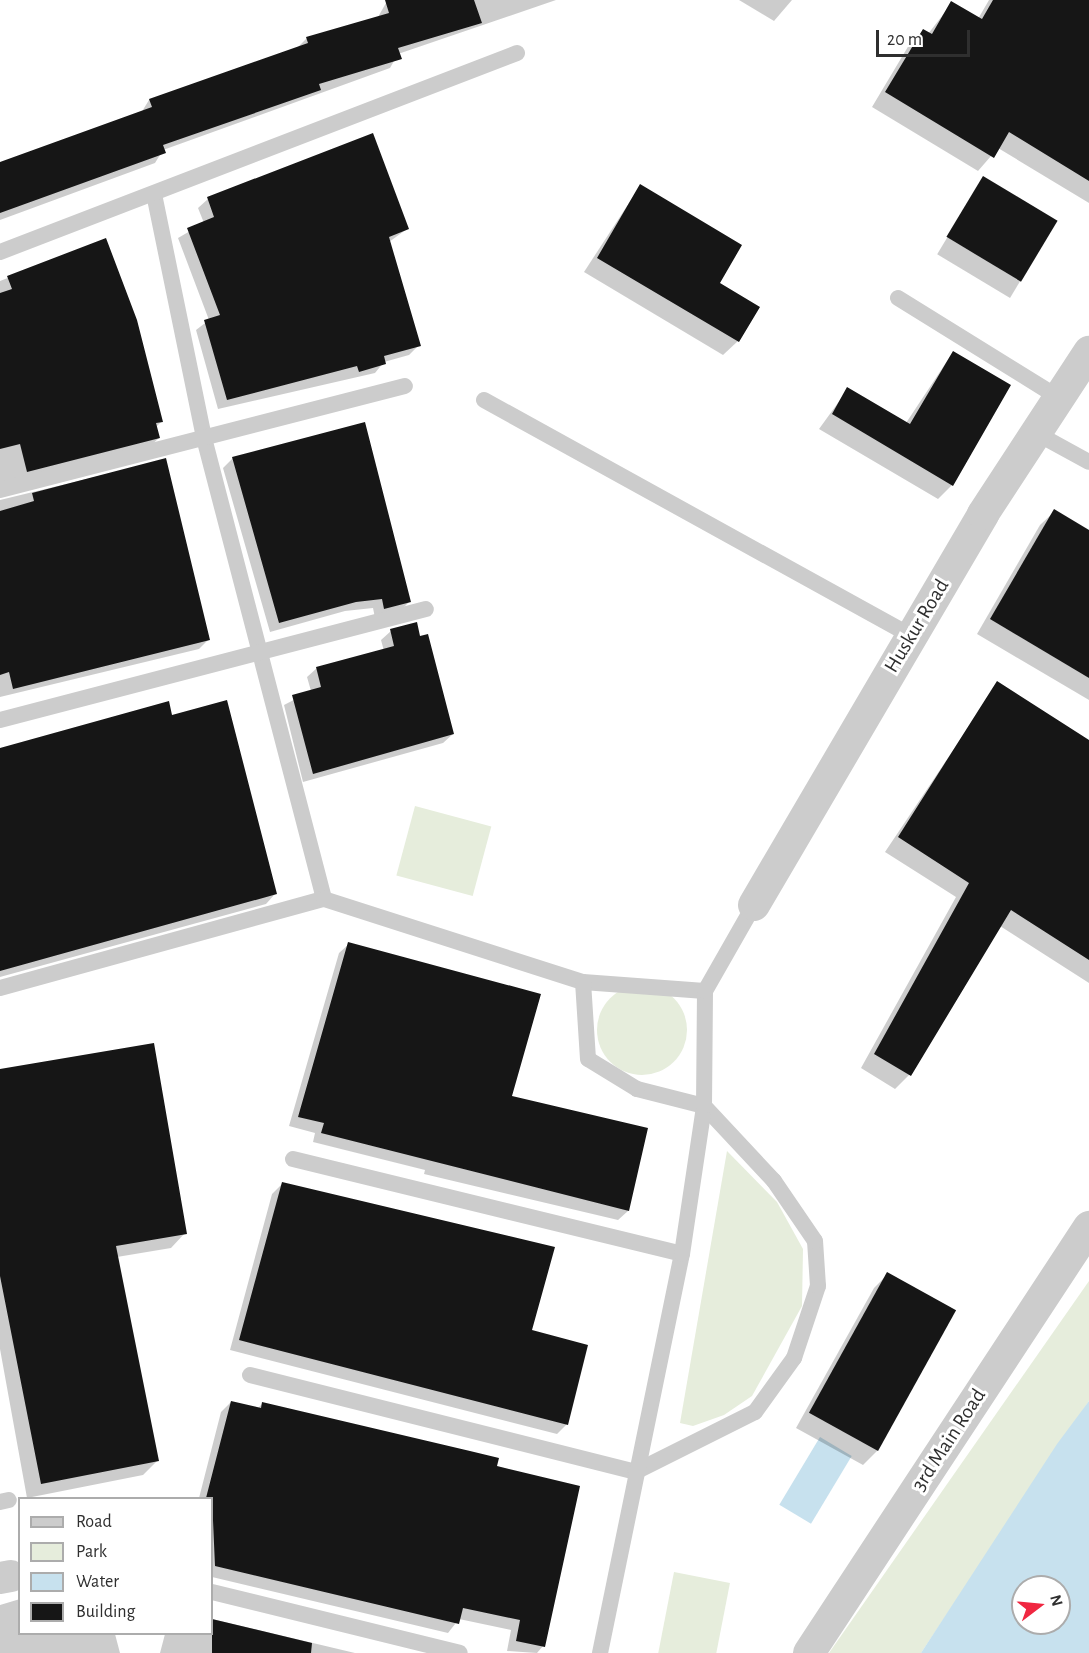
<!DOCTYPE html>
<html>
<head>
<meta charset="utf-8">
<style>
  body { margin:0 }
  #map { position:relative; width:1089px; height:1653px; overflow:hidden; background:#fff; font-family:"Alegreya Sans",sans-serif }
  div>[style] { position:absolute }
  .green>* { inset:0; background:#e6eddc; transform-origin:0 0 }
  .round { border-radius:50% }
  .water>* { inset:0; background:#c7e1ee; transform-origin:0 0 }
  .shadow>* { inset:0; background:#0003; transform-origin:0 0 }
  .building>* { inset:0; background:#161616; transform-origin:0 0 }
  .lane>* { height:16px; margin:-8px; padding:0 8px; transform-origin:8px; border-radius:8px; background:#ccc }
  .street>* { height:32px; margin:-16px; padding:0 16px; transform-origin:16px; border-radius:16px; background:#ccc }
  span { translate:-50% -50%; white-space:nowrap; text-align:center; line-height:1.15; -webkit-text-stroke:6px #fff; paint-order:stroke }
  .street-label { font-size:21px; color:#2f2f2f }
  .legend { position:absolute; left:18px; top:1497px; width:195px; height:138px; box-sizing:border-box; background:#fff; border:2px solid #acacac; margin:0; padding:8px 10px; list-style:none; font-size:18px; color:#2f2f2f }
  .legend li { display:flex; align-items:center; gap:12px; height:30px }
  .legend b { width:30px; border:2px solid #acacac }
  .north { position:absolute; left:1011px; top:1575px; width:60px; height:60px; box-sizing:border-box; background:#fff; border:2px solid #acacac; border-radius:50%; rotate:74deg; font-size:16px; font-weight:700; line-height:24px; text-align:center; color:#2f2f2f }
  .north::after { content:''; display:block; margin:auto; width:21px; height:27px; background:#f02741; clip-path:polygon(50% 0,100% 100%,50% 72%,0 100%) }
  .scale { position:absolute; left:876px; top:30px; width:94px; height:27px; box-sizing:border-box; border:3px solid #2f2f2f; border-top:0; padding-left:8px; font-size:18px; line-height:21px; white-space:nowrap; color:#2f2f2f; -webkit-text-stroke:4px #fff; paint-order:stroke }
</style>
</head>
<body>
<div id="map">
  <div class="green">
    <i style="left:415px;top:806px;width:79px;height:72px;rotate:15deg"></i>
    <i class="round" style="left:597px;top:985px;width:90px;height:90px"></i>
    <i style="clip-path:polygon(727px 1151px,777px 1202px,803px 1249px,802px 1306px,752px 1396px,724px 1415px,693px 1426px,680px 1423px)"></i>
    <i style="clip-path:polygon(1089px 1281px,1089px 1401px,921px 1653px,829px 1653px)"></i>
    <i style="left:674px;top:1572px;width:57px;height:83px;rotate:11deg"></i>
  </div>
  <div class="water">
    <i style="clip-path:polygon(evenodd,1089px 1401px,1089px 1653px,921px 1653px,1057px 1444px,1089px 1401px,1023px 1587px,1059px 1587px,1059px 1623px,1023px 1623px,1023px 1587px)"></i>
    <i style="left:820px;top:1437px;width:37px;height:79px;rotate:31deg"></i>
  </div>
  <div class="shadow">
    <i style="clip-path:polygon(397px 0,556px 0,398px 54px,390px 68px,163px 150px,155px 163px,0 220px,0 166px,141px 113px,149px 100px,296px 49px,307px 38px,378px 17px,386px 3px)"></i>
    <i style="clip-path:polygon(739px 0,792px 0,774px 21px)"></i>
    <i style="clip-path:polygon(989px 0,1089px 0,1089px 203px,998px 148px,978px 171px,872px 107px,909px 45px,923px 31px,928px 34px,952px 3px,978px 19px)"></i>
    <i style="left:983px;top:178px;width:85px;height:89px;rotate:31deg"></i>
    <i style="clip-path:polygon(640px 186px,718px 283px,738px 341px,723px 355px,584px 272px)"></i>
    <i style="clip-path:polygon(208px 199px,407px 229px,389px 242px,419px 345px,409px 355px,384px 362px,375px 373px,218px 409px,196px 330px,209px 320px,178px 238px,204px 223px,198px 208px)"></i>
    <i style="clip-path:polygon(105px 240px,162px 421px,156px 427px,159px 438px,149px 447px,0 485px,0 281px)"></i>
    <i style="clip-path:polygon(953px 352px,952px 485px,938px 499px,819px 429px,848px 389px,906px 423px)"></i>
    <i style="clip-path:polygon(233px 458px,409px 602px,400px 611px,375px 618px,373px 608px,345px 611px,270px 632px,223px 468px)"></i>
    <i style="clip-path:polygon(165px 460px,208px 640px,199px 649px,0 697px,0 500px)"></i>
    <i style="clip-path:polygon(1055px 511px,1089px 532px,1089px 700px,977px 634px,1040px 525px)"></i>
    <i style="clip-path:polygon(391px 631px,453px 734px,443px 743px,303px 782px,284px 705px,311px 691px,307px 677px,317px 668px,384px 651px,381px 640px)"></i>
    <i style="clip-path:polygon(998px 683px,1089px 742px,1089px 983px,1000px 926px,909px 1075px,895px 1089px,861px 1068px,956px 897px,885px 852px)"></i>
    <i style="clip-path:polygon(171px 716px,275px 894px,266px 904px,0 977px,0 749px)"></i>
    <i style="clip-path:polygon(349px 944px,511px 1097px,628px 1211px,618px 1220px,424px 1174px,425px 1170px,313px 1142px,315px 1133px,289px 1126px,339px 953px)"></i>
    <i style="clip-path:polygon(0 1071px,185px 1233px,171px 1248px,117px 1257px,157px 1461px,143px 1475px,27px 1498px,0 1349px)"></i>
    <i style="clip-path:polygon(282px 1184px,530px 1331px,586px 1346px,566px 1425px,557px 1434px,230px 1350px,272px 1194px)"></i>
    <i style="clip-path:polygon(888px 1274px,877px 1451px,863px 1465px,796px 1428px,874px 1288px)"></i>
    <i style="clip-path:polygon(231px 1402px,257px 1409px,263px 1403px,495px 1467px,543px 1646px,537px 1653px,507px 1651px,511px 1630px,459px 1619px,448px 1633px,212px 1577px,212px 1498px,199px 1498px,221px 1412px)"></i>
    <i style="clip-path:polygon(20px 1599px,20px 1634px,115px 1634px,120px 1653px,0 1653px,0 1605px)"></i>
    <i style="clip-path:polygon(212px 1619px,355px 1653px,160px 1653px,165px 1634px,212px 1634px)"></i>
  </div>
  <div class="building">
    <i style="clip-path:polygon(385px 0,474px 0,482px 23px,398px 48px,402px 59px,319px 84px,321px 90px,163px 145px,166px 153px,0 213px,0 162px,152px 107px,149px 99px,308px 43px,306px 37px,389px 13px)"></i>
    <i style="clip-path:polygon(993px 0,1089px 0,1089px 181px,1009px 132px,994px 158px,885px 92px,923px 29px,932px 34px,951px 1px,982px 19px)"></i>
    <i style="clip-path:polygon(373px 133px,409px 229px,389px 237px,421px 346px,384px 356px,386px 364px,359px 372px,357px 366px,227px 400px,204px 320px,220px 315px,187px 228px,214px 217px,207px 197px)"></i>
    <i style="left:983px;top:176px;width:87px;height:71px;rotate:31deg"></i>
    <i style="clip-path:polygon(640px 184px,742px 245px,720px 283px,760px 307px,739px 342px,597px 258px)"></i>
    <i style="clip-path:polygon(106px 238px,137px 320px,163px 422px,156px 423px,160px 438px,27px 472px,20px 444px,0 449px,0 293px,12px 289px,7px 276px)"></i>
    <i style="clip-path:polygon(953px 351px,1011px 385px,953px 486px,832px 414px,847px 387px,910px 424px)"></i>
    <i style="clip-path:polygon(365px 422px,411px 602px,384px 609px,382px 599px,356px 602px,279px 623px,232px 457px)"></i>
    <i style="clip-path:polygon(166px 458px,210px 640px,13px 689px,9px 672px,0 675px,0 511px,34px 501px,32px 493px)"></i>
    <i style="clip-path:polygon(1054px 509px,1089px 530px,1089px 678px,990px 619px)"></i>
    <i style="clip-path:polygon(417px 622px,420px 636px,428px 634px,454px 734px,313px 774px,292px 695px,321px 687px,316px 667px,394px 646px,390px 629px)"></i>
    <i style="clip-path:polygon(997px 681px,1089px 740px,1089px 960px,1011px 910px,911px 1076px,874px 1054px,969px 883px,898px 837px)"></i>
    <i style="clip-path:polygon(227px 700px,277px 894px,0 971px,0 748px,169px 701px,172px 715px)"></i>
    <i style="clip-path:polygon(348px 942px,541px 994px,512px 1096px,648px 1128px,629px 1211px,321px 1133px,324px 1123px,298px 1117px)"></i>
    <i style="clip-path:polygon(154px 1043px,187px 1234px,116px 1246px,159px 1461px,41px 1484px,0 1276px,0 1069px)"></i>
    <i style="clip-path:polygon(282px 1182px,555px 1247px,532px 1330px,588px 1345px,568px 1425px,239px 1340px)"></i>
    <i style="left:887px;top:1272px;width:79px;height:161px;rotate:29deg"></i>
    <i style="clip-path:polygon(231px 1401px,261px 1408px,262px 1402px,470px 1451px,499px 1458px,497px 1466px,580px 1486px,545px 1647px,516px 1641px,520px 1620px,463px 1608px,459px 1624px,215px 1566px,212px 1498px,206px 1498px)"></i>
    <i style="clip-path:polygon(212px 1619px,312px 1643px,311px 1653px,212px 1653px)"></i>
  </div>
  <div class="lane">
    <i style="left:154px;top:194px;width:249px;rotate:78.4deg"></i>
    <i style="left:204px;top:438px;width:476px;rotate:75.4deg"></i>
    <i style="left:0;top:252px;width:554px;rotate:-21.05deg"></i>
    <i style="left:898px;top:298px;width:190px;rotate:31.8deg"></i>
    <i style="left:484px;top:400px;width:488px;rotate:28.9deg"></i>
    <i style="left:1036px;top:433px;width:60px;rotate:28.7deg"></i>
    <i style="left:0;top:490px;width:418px;rotate:-14.4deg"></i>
    <i style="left:0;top:720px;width:440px;rotate:-14.6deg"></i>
    <i style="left:0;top:988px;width:336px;rotate:-15.4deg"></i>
    <i style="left:324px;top:899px;width:272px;rotate:17.8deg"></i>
    <i style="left:583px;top:982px;width:122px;rotate:4.2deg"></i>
    <i style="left:293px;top:1159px;width:400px;rotate:13.7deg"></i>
    <i style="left:250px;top:1375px;width:397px;rotate:14.1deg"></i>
    <i style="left:635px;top:1472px;width:134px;rotate:-26.6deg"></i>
    <i style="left:755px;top:1412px;width:67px;rotate:-54.2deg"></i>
    <i style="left:794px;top:1358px;width:76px;rotate:-71.6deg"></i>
    <i style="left:818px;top:1286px;width:45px;rotate:-93.8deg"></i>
    <i style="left:815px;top:1241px;width:73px;rotate:-124.3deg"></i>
    <i style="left:774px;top:1181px;width:103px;rotate:-133deg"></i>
    <i style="left:704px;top:1106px;width:69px;rotate:-165.8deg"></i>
    <i style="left:637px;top:1089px;width:57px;rotate:-148.5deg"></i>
    <i style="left:588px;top:1059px;width:77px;rotate:-93.7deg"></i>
    <i style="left:0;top:1502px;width:9px;rotate:-13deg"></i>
    <i style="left:212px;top:1592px;width:255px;rotate:13.8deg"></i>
    <i style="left:600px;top:1653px;width:407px;rotate:-78.4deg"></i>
    <i style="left:682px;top:1254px;width:150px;rotate:-81.5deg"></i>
    <i style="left:704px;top:1106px;width:115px;rotate:-89.5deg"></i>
    <i style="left:705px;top:991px;width:99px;rotate:-60.3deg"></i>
  </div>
  <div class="street">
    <i style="left:754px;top:905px;width:453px;rotate:-59.6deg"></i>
    <i style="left:983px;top:514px;width:194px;rotate:-56.8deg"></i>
    <i style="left:0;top:1578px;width:11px;rotate:-10deg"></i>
    <i style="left:809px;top:1653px;width:510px;rotate:-56.68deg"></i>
  </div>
  <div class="street-label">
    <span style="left:917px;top:626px;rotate:-59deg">Huskur Road</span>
    <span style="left:949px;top:1440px;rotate:-57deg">3rd Main Road</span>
  </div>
  <ul class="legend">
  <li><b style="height:8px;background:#ccc"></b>Road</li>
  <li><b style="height:16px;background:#e6eddc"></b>Park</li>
  <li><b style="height:16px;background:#c7e1ee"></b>Water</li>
  <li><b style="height:16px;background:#161616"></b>Building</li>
  </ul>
  <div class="north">N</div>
  <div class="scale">20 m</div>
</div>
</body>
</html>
